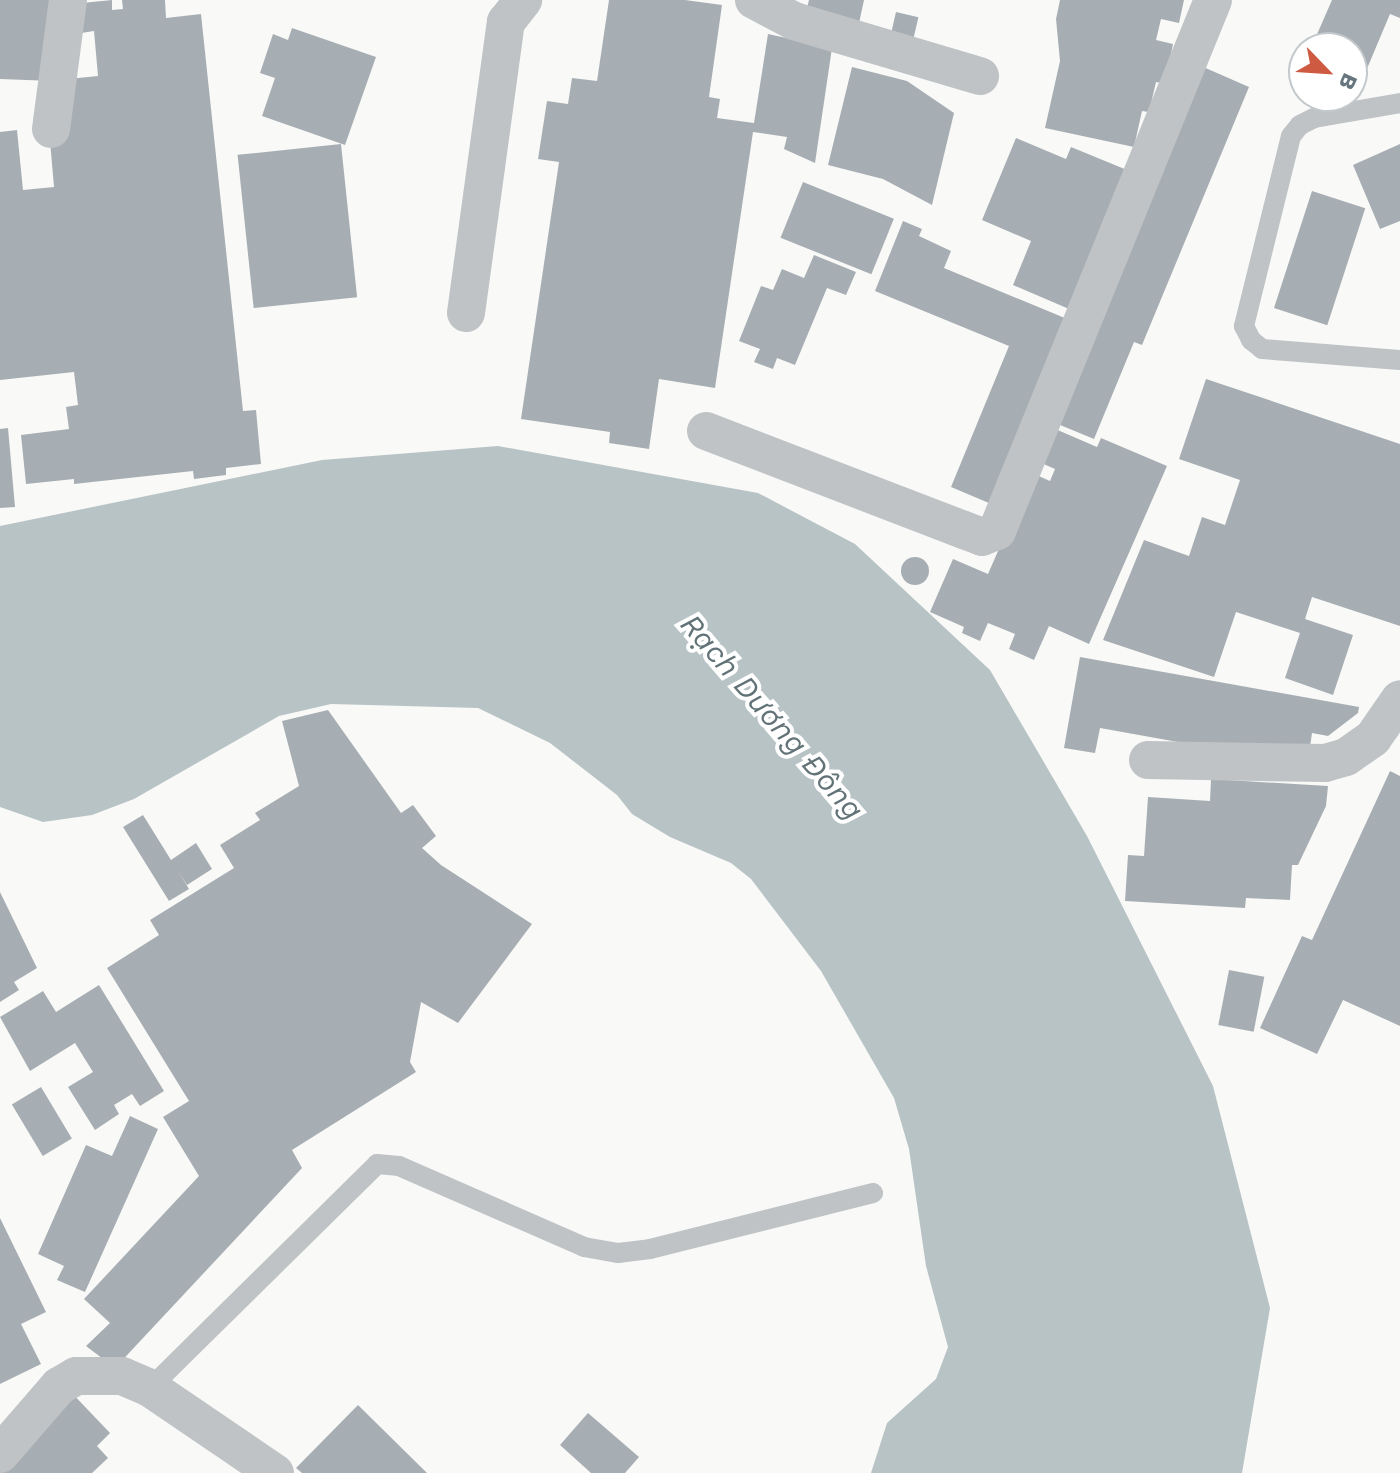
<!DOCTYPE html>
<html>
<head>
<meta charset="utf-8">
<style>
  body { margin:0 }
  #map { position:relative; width:1400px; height:1473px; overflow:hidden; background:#f9f9f7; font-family:"Work Sans",sans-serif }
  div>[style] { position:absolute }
  .water>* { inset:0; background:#b8c3c6 }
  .building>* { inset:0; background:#a7aeb3; transform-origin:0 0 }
  .round { border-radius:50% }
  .service>* { height:20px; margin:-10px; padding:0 10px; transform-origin:10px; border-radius:10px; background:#bfc3c6 }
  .minor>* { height:38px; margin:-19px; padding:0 19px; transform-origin:19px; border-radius:19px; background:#bfc3c6 }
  span { translate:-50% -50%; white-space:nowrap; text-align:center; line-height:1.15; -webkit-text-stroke:8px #fff; paint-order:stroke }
  .water-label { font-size:30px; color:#627378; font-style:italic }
  .north { position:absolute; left:1288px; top:32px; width:80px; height:80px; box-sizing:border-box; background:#fff; border:2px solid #c2c8cb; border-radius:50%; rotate:115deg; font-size:22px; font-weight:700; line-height:32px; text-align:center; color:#67767e }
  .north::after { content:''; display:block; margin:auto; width:28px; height:36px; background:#ce5a41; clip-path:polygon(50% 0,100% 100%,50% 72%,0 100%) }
</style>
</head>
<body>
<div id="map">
  <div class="water">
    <i style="clip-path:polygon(498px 446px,758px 493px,855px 544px,990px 670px,1087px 836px,1213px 1086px,1270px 1308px,1242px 1473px,871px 1473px,887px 1423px,936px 1379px,948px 1347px,926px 1266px,909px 1149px,894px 1098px,821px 971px,751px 879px,731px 863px,670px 837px,632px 814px,617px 795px,550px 743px,478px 708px,331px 704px,279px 716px,134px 799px,92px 815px,43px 822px,0 807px,0 526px,322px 460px)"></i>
  </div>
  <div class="building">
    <i style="clip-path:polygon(0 0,63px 0,53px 81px,0 79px)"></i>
    <i style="clip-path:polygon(112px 0,112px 10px,123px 9px,122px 0,165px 0,166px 18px,201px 14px,243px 411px,256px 410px,261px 464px,226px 468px,226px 475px,194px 479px,193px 471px,74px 484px,74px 479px,26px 484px,21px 435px,69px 429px,66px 407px,78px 405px,74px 372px,0 380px,0 132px,17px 130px,23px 190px,54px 187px,50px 141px,68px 79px,98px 76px,94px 31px,75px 34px,72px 4px)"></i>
    <i style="clip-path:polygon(609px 0,685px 0,722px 5px,709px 97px,720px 99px,717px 118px,754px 123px,768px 34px,832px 48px,815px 163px,784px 149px,787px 137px,753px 132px,715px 388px,659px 379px,649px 449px,609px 443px,610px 432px,521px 419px,559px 162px,538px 159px,547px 101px,568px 104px,572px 78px,597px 81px)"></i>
    <i style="clip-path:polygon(809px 0,864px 0,858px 28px,805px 16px)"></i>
    <i style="clip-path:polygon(1060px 0,1184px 0,1179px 23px,1161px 19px,1156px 40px,1173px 44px,1165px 84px,1156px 82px,1149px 112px,1142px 111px,1134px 147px,1045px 128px,1060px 61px,1056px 19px)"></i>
    <i style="clip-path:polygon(1332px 0,1400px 0,1400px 18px,1390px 14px,1358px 90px,1352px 87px,1352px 48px,1311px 48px)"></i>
    <i style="left:896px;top:12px;width:23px;height:32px;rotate:13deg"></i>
    <i style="clip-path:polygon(292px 28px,376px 57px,345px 145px,262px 116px,275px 78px,260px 73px,273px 34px,288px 40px)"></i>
    <i style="clip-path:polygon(1201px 66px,1249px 87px,1142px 345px,1134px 342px,1094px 439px,1048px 420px)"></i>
    <i style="clip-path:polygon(852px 67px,907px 81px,954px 113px,932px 205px,883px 179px,828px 165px)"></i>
    <i style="clip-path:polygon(1016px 138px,1066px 159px,1071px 147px,1127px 170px,1069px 309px,1013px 285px,1031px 241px,982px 220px)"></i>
    <i style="left:341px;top:144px;width:154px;height:104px;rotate:84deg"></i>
    <i style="clip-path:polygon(1400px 144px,1400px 221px,1380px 229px,1353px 165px)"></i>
    <i style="left:803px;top:182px;width:98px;height:60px;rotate:22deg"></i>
    <i style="left:1312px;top:191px;width:56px;height:123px;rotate:18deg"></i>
    <i style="clip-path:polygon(903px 221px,922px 229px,919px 236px,951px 251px,944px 268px,1072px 321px,996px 506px,951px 487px,1009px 346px,875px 291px)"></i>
    <i style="clip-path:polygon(814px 255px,856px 272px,846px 295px,827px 288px,795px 365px,777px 358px,773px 369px,754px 362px,760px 349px,739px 341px,761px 286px,773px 290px,782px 269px,804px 278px)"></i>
    <i style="clip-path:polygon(1206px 379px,1400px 444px,1400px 626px,1312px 597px,1305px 619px,1353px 635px,1333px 695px,1285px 678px,1300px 633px,1236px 612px,1214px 677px,1103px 640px,1144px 540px,1189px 556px,1202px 517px,1225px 525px,1240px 480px,1179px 459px)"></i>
    <i style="clip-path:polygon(8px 428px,15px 507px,0 508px,0 429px)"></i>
    <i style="clip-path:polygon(1053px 428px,1097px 447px,1101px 438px,1167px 466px,1089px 644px,1049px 626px,1034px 660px,1009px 649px,1015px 634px,988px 623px,980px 641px,962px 633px,964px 627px,930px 612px,953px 559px,988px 574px,1032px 473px,1050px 481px,1055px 469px,1039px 462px)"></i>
    <i class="round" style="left:901px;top:557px;width:28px;height:28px"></i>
    <i style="clip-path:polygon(1080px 657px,1359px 707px,1358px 713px,1328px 736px,1312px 733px,1308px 761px,1267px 758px,1100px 728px,1095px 753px,1064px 748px)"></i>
    <i style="clip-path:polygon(328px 710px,401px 813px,413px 805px,436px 836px,422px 848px,441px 865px,532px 924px,458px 1023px,421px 1002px,410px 1062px,416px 1072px,292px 1150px,302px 1168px,115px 1368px,86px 1346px,110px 1323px,84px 1299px,199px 1176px,163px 1117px,189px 1101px,107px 968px,159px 935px,150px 920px,234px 868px,220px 845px,260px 820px,255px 813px,299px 786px,282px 721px)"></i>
    <i style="clip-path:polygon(1390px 771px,1400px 776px,1400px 1026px,1343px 1000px,1317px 1054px,1260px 1028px,1302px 936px,1312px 940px)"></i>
    <i style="clip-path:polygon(1211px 779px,1328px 786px,1326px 806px,1298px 865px,1292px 865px,1290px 900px,1246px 898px,1245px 908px,1125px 901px,1128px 855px,1144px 856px,1148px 797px,1210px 801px)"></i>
    <i style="clip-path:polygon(143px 815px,171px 860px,196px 843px,212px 869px,187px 885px,178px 871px,189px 889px,169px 901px,123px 827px)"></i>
    <i style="clip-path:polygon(0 892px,37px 968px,14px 982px,19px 990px,0 1002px)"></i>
    <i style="left:1229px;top:970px;width:36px;height:56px;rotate:11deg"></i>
    <i style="clip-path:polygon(99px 985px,164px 1091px,140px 1106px,132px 1094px,114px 1105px,119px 1114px,95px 1130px,68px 1087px,93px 1072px,75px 1043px,30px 1071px,0 1017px,43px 991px,56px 1012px)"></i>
    <i style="left:41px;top:1087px;width:60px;height:34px;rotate:59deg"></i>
    <i style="clip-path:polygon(130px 1116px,158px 1129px,85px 1292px,57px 1280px,64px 1266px,38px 1254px,86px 1145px,112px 1156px)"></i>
    <i style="clip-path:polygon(0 1218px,46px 1312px,21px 1324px,41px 1364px,0 1384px)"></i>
    <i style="clip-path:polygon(68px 1389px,110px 1433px,97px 1446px,108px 1458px,92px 1473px,0 1473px)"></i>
    <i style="clip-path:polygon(358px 1405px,427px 1473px,302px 1473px,296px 1468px)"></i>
    <i style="clip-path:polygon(588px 1413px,639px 1457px,625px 1473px,591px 1473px,560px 1445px)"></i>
  </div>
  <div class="service">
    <i style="left:1400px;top:103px;width:87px;rotate:170.1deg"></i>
    <i style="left:1314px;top:118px;width:16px;rotate:153deg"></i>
    <i style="left:1300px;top:125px;width:14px;rotate:129deg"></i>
    <i style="left:1291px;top:136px;width:196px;rotate:103.9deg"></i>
    <i style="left:1244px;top:326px;width:16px;rotate:63deg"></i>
    <i style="left:1251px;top:340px;width:14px;rotate:39deg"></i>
    <i style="left:1262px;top:349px;width:138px;rotate:4.6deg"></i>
    <i style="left:150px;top:1388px;width:319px;rotate:-44.6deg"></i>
    <i style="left:377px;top:1164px;width:22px;rotate:5deg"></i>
    <i style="left:399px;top:1166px;width:202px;rotate:23.6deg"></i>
    <i style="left:584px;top:1247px;width:35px;rotate:10deg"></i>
    <i style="left:618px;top:1253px;width:32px;rotate:-7deg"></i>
    <i style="left:650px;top:1249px;width:230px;rotate:-14.1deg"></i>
  </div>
  <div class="minor">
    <i style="left:754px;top:0;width:45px;rotate:27.7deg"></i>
    <i style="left:794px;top:21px;width:194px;rotate:16.5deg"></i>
    <i style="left:51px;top:129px;width:130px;rotate:-82.5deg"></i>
    <i style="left:466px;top:313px;width:294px;rotate:-82.2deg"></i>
    <i style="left:506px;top:22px;width:28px;rotate:-52deg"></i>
    <i style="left:706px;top:431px;width:276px;rotate:21deg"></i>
    <i style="left:964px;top:530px;width:19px;rotate:21deg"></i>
    <i style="left:982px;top:537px;width:16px;rotate:-22deg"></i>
    <i style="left:997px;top:531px;width:573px;rotate:-67.86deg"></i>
    <i style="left:1148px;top:760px;width:177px;rotate:1deg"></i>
    <i style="left:1325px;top:763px;width:22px;rotate:-16deg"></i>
    <i style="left:1346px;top:757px;width:33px;rotate:-35deg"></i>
    <i style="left:1373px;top:738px;width:47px;rotate:-55.3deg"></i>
    <i style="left:0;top:1454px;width:90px;rotate:-49.1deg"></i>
    <i style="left:59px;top:1386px;width:20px;rotate:-30deg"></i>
    <i style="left:76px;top:1376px;width:46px"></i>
    <i style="left:122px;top:1376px;width:30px;rotate:23deg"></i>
    <i style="left:150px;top:1388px;width:151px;rotate:34.2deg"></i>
  </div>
  <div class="water-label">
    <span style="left:772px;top:717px;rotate:49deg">Rạch Dương Đông</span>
  </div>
  <div class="north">B</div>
</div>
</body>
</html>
